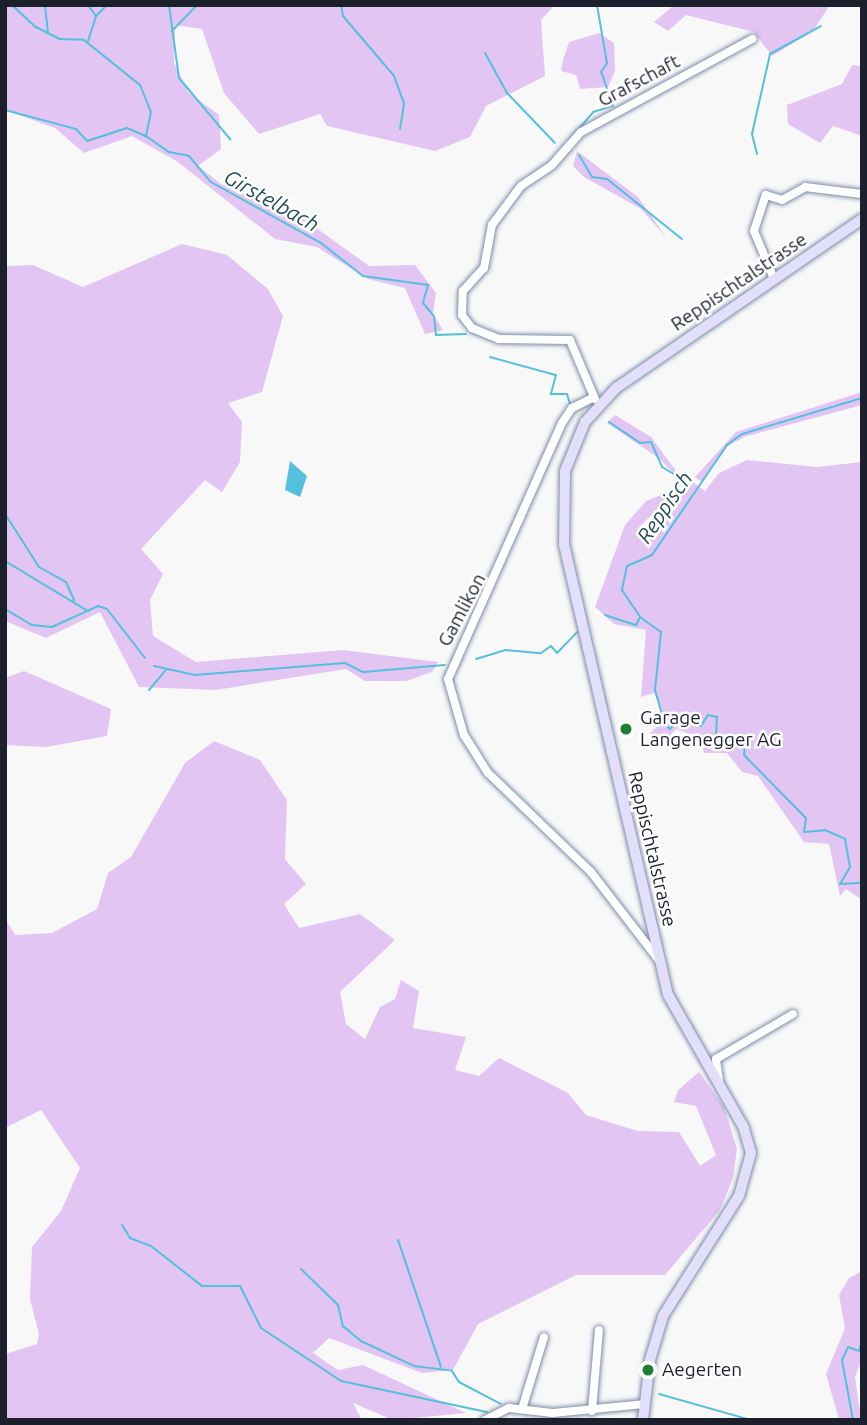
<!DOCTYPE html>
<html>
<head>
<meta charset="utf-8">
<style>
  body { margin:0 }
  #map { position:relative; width:867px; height:1425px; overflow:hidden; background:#f8f8f8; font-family:Ubuntu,sans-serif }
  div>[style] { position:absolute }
  .green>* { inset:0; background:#e2c5f3 }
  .water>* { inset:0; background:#54c0dc }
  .stream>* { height:2px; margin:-1px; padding:0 1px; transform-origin:1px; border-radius:1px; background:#54c0dc }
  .roads { filter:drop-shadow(0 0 2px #7d8caa) drop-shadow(0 0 2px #7d8caa) }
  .minor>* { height:8px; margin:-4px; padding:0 4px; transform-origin:4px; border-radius:4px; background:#fff }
  .secondary>* { height:10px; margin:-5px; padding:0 5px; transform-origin:5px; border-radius:5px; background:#e3dffb }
  .dots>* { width:19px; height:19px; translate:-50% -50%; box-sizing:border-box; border:4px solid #fff; border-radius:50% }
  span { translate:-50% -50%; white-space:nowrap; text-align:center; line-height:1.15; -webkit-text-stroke:5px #fff; paint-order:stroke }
  .street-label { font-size:19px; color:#1b202c }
  .poi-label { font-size:19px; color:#1b202c }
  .left { translate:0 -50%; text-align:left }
  .water-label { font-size:21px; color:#1d4c58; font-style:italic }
  .frame { position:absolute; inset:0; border:7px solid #1b202c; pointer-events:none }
</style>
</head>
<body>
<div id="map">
  <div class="green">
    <i style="clip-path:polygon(5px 5px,555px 5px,541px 20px,545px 76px,486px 106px,470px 137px,435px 151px,327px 126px,320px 114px,259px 134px,224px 93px,202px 29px,175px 25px,174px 63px,189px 93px,219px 115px,221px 149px,198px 166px,221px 184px,290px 209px,369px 266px,415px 265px,436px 293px,433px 314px,443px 330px,425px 334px,405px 288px,368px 279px,317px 247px,275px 239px,178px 162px,132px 136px,84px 153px,55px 128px,5px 110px)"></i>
    <i style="clip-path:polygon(674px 5px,830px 5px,813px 31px,772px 56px,754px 32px,686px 15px,668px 31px,654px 22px)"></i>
    <i style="clip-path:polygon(599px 33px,614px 43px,615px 71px,608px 87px,580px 89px,576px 75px,561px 71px,563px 60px,569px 42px)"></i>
    <i style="clip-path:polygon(852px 65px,862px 66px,862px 136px,833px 126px,820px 143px,788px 124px,787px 105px,842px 84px)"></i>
    <i style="clip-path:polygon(577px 151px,638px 197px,666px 237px,641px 209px,584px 177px,573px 166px)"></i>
    <i style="clip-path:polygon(182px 244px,227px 255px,268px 289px,283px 316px,262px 392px,228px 403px,242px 422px,240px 462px,222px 492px,205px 480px,141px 549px,163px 574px,150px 600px,153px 636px,196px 662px,343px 650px,438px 662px,432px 672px,406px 681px,365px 681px,346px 669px,216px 690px,139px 687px,100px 612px,46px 638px,5px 621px,5px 266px,33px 265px,83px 287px)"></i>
    <i style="clip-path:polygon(862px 392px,862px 405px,744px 437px,728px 446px,702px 482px,695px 477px,736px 432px)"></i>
    <i style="clip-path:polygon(evenodd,615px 415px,651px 437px,674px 468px,705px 491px,719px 473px,747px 460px,817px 467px,862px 462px,862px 900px,846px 889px,840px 896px,829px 844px,804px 842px,758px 776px,742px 772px,727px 753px,704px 753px,700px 738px,676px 729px,664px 742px,650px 733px,666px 719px,654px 693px,641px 697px,646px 630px,614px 624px,595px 607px,625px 525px,646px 501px,664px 494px,676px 502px,687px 488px,660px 459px,607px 423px,615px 415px,662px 505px,670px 512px,646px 543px,639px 527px,662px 505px)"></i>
    <i style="clip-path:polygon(24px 671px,111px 709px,107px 736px,46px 747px,5px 745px,5px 678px)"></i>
    <i style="clip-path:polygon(214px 741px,260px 760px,287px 800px,285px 859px,306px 884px,284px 904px,299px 928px,360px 914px,395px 940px,340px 992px,346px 1024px,365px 1039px,380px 1007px,395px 999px,401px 980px,419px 991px,413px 1028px,466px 1037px,455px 1070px,479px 1076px,499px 1058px,568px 1093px,586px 1115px,638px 1131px,679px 1132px,700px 1166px,716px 1155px,696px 1106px,674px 1102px,678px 1090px,699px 1072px,724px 1107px,737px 1149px,733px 1178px,720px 1210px,665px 1275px,576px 1275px,478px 1324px,453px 1370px,422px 1373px,329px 1338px,313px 1353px,338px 1370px,363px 1365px,466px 1413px,393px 1420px,353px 1403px,362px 1420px,5px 1420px,5px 1354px,37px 1344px,39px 1334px,30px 1299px,32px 1247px,61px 1211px,80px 1168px,41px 1110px,5px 1128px,5px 918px,15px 935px,52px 933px,97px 909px,108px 873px,131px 857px,185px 763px)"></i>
    <i style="clip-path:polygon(862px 1271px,862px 1359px,855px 1377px,861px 1419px,839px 1420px,826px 1374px,845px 1328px,839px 1295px,849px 1278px)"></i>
  </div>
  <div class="water">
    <i style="clip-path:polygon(290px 461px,307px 476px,300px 497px,285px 490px)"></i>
  </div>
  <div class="stream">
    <i style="left:12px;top:5px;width:33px;rotate:43deg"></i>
    <i style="left:36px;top:27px;width:27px;rotate:27deg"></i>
    <i style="left:60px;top:39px;width:24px;rotate:2deg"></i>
    <i style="left:84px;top:40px;width:72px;rotate:38.8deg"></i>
    <i style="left:140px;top:85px;width:29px;rotate:68deg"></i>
    <i style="left:151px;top:112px;width:25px;rotate:102deg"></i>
    <i style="left:146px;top:136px;width:28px;rotate:35deg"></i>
    <i style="left:169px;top:152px;width:20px;rotate:11deg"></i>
    <i style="left:189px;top:156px;width:34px;rotate:50deg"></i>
    <i style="left:211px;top:182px;width:126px;rotate:29deg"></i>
    <i style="left:321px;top:243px;width:53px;rotate:38.2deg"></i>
    <i style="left:363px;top:276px;width:66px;rotate:7.9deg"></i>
    <i style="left:428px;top:285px;width:19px;rotate:106deg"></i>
    <i style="left:423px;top:303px;width:17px;rotate:50deg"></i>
    <i style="left:434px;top:316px;width:19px;rotate:84deg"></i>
    <i style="left:436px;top:335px;width:30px;rotate:-2deg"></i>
    <i style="left:45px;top:5px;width:27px;rotate:84deg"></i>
    <i style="left:169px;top:5px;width:74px;rotate:82.2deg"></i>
    <i style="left:179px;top:78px;width:80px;rotate:50.1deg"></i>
    <i style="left:341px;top:5px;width:11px;rotate:80deg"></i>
    <i style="left:343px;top:16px;width:79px;rotate:49.6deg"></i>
    <i style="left:394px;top:76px;width:30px;rotate:70deg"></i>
    <i style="left:404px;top:104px;width:25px;rotate:99deg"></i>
    <i style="left:96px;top:16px;width:16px;rotate:-45deg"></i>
    <i style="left:172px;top:31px;width:36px;rotate:-46deg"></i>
    <i style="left:88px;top:41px;width:26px;rotate:-72deg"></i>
    <i style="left:96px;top:16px;width:14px;rotate:-126deg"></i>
    <i style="left:485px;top:53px;width:46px;rotate:61.2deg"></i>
    <i style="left:507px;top:93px;width:69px;rotate:46.2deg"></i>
    <i style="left:5px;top:110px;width:73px;rotate:15deg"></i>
    <i style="left:76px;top:129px;width:16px;rotate:47deg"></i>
    <i style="left:87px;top:141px;width:42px;rotate:-18deg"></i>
    <i style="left:127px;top:128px;width:21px;rotate:23deg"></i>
    <i style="left:569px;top:140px;width:37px;rotate:-49deg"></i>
    <i style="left:593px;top:112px;width:21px;rotate:-17deg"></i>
    <i style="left:613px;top:106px;width:36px;rotate:-109deg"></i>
    <i style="left:601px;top:72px;width:11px;rotate:-56deg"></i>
    <i style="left:607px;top:63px;width:59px;rotate:-99.8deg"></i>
    <i style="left:757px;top:154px;width:21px;rotate:-104deg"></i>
    <i style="left:752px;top:134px;width:82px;rotate:-77.3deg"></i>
    <i style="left:770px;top:54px;width:58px;rotate:-28.8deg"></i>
    <i style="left:579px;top:155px;width:26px;rotate:59deg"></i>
    <i style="left:592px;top:177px;width:15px;rotate:8deg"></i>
    <i style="left:607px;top:179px;width:96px;rotate:38.7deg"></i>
    <i style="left:490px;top:357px;width:68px;rotate:15.3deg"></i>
    <i style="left:556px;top:375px;width:20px;rotate:105deg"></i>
    <i style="left:551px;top:394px;width:16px"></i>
    <i style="left:567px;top:394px;width:10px;rotate:73deg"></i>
    <i style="left:862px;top:398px;width:125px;rotate:163.3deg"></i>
    <i style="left:742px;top:434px;width:19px;rotate:144deg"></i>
    <i style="left:727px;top:445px;width:133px;rotate:124.3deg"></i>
    <i style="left:652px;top:555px;width:27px;rotate:156deg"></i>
    <i style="left:627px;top:566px;width:25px;rotate:102deg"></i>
    <i style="left:622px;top:590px;width:32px;rotate:56deg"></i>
    <i style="left:640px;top:617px;width:26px;rotate:36deg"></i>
    <i style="left:661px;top:632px;width:58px;rotate:95.9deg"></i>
    <i style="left:655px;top:690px;width:35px;rotate:74deg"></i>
    <i style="left:665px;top:724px;width:7px;rotate:45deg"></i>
    <i style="left:670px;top:729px;width:18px;rotate:-49deg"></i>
    <i style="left:682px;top:715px;width:22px;rotate:30deg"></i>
    <i style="left:701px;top:726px;width:13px;rotate:-58deg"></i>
    <i style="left:708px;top:715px;width:9px;rotate:13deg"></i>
    <i style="left:717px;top:717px;width:22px;rotate:93deg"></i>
    <i style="left:716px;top:739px;width:29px;rotate:10deg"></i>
    <i style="left:745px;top:744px;width:11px;rotate:95deg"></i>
    <i style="left:744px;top:755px;width:88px;rotate:45.5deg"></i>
    <i style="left:806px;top:818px;width:14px;rotate:98deg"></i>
    <i style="left:804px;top:832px;width:21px;rotate:-5deg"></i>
    <i style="left:825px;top:830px;width:22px;rotate:24deg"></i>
    <i style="left:845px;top:839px;width:28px;rotate:80deg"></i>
    <i style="left:850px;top:867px;width:20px;rotate:120deg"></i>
    <i style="left:840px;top:884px;width:22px;rotate:-3deg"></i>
    <i style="left:609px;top:422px;width:37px;rotate:34deg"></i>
    <i style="left:640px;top:443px;width:11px;rotate:-5deg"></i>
    <i style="left:651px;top:442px;width:27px;rotate:66deg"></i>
    <i style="left:662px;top:467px;width:33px;rotate:31deg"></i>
    <i style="left:5px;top:514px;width:63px;rotate:57.3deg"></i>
    <i style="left:39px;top:567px;width:31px;rotate:29deg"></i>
    <i style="left:66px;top:582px;width:20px;rotate:66deg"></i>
    <i style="left:5px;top:561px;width:97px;rotate:31.1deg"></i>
    <i style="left:5px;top:609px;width:31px;rotate:31deg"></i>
    <i style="left:32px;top:625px;width:20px;rotate:6deg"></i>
    <i style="left:52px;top:627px;width:51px;rotate:-24.5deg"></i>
    <i style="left:98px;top:606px;width:9px;rotate:18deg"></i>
    <i style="left:107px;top:609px;width:62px;rotate:52.2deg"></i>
    <i style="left:605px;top:615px;width:33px;rotate:18deg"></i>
    <i style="left:636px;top:625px;width:9px;rotate:-63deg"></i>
    <i style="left:476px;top:659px;width:30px;rotate:-17deg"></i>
    <i style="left:505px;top:650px;width:36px;rotate:5deg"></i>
    <i style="left:541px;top:653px;width:12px;rotate:-35deg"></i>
    <i style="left:551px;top:646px;width:9px;rotate:49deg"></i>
    <i style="left:557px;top:653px;width:29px;rotate:-46deg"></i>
    <i style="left:154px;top:666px;width:42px;rotate:12.4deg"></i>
    <i style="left:195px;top:675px;width:150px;rotate:-4.6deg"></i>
    <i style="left:345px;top:663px;width:20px;rotate:27deg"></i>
    <i style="left:363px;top:672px;width:82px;rotate:-4.9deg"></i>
    <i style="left:149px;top:690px;width:26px;rotate:-50deg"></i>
    <i style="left:122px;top:1225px;width:15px;rotate:58deg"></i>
    <i style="left:130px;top:1238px;width:22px;rotate:21deg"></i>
    <i style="left:151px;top:1246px;width:65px;rotate:38.1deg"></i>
    <i style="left:202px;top:1286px;width:38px"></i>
    <i style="left:240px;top:1286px;width:47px;rotate:63.4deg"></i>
    <i style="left:261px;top:1328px;width:96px;rotate:33.5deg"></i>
    <i style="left:341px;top:1381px;width:149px;rotate:12deg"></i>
    <i style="left:398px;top:1240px;width:134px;rotate:71.3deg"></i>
    <i style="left:301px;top:1269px;width:52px;rotate:44.2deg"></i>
    <i style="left:338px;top:1305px;width:22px;rotate:77deg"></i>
    <i style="left:343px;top:1326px;width:23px;rotate:40deg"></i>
    <i style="left:361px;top:1341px;width:59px;rotate:25.3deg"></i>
    <i style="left:414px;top:1366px;width:38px;rotate:7deg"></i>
    <i style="left:452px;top:1371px;width:13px;rotate:58deg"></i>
    <i style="left:459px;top:1382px;width:47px;rotate:27.6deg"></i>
    <i style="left:862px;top:1300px;width:13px;rotate:90deg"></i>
    <i style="left:659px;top:1394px;width:96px;rotate:15.8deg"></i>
    <i style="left:853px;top:1420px;width:61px;rotate:-100.4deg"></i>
    <i style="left:842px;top:1360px;width:14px;rotate:-65deg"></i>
    <i style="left:848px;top:1347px;width:12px;rotate:20deg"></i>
    <i style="left:859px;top:1351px;width:10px;rotate:-73deg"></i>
  </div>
  <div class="roads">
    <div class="minor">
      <i style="left:774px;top:279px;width:52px;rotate:-112.6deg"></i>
      <i style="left:754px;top:231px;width:38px;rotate:-72deg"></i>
      <i style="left:766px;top:195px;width:17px;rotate:17deg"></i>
      <i style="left:782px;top:200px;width:26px;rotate:-29deg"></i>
      <i style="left:805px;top:187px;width:57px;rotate:7deg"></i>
      <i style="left:594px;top:397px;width:25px;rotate:153deg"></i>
      <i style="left:572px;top:408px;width:18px;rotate:124deg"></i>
      <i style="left:562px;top:423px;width:280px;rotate:114deg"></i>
      <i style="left:448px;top:679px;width:58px;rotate:74.1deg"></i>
      <i style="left:464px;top:735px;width:45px;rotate:57.7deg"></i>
      <i style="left:488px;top:773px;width:143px;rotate:43.9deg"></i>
      <i style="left:591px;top:872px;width:115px;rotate:52.4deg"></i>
      <i style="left:595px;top:399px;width:64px;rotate:-113deg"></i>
      <i style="left:570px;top:340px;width:71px;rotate:-179.2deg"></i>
      <i style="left:499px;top:339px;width:29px;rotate:-158deg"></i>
      <i style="left:472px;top:328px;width:16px;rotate:-128deg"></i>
      <i style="left:462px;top:315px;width:24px;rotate:-88deg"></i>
      <i style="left:463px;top:291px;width:31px;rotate:-48deg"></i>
      <i style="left:484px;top:268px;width:44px;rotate:-79.5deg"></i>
      <i style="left:492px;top:225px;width:49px;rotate:-53.4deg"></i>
      <i style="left:521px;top:186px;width:37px;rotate:-34deg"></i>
      <i style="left:552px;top:165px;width:44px;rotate:-48.7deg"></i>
      <i style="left:581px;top:132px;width:195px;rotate:-28.5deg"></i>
      <i style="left:719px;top:1081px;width:22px;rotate:-98deg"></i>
      <i style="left:716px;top:1059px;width:89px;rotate:-30.3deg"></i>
      <i style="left:522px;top:1409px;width:75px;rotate:-73deg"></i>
      <i style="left:592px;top:1411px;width:81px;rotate:-85.1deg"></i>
      <i style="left:485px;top:1420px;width:27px;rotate:-27deg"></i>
      <i style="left:509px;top:1408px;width:44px;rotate:6.5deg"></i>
      <i style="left:553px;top:1413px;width:91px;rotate:-5.6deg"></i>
    </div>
    <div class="secondary">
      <i style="left:643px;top:1420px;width:60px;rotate:-83.3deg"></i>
      <i style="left:650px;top:1360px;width:46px;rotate:-73.5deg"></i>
      <i style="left:663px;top:1316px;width:142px;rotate:-57.7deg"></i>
      <i style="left:739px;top:1196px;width:45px;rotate:-74.4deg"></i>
      <i style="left:751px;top:1153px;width:26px;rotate:-106deg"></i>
      <i style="left:744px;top:1128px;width:153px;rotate:-119.7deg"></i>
      <i style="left:668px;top:995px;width:462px;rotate:-103deg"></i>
      <i style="left:564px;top:545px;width:74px;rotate:-89.2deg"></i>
      <i style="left:565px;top:471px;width:53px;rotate:-67.8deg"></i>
      <i style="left:585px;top:422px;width:46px;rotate:-47.6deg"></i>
      <i style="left:616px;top:388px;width:298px;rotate:-34.5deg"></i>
    </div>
  </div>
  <div class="dots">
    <i style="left:626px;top:729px;background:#1c7e30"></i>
    <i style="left:648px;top:1370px;background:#1c7e30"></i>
  </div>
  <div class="street-label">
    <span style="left:639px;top:81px;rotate:-28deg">Grafschaft</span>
    <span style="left:739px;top:282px;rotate:-34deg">Reppischtalstrasse</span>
    <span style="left:462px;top:610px;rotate:-62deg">Gamlikon</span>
    <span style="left:652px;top:849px;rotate:77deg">Reppischtalstrasse</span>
  </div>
  <div class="poi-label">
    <span class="left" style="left:640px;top:729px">Garage<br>Langenegger AG</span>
    <span class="left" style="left:662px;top:1370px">Aegerten</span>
  </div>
  <div class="water-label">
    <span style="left:272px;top:200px;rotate:29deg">Girstelbach</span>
    <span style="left:664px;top:507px;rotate:-56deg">Reppisch</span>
  </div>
  <div class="frame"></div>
</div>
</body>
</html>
